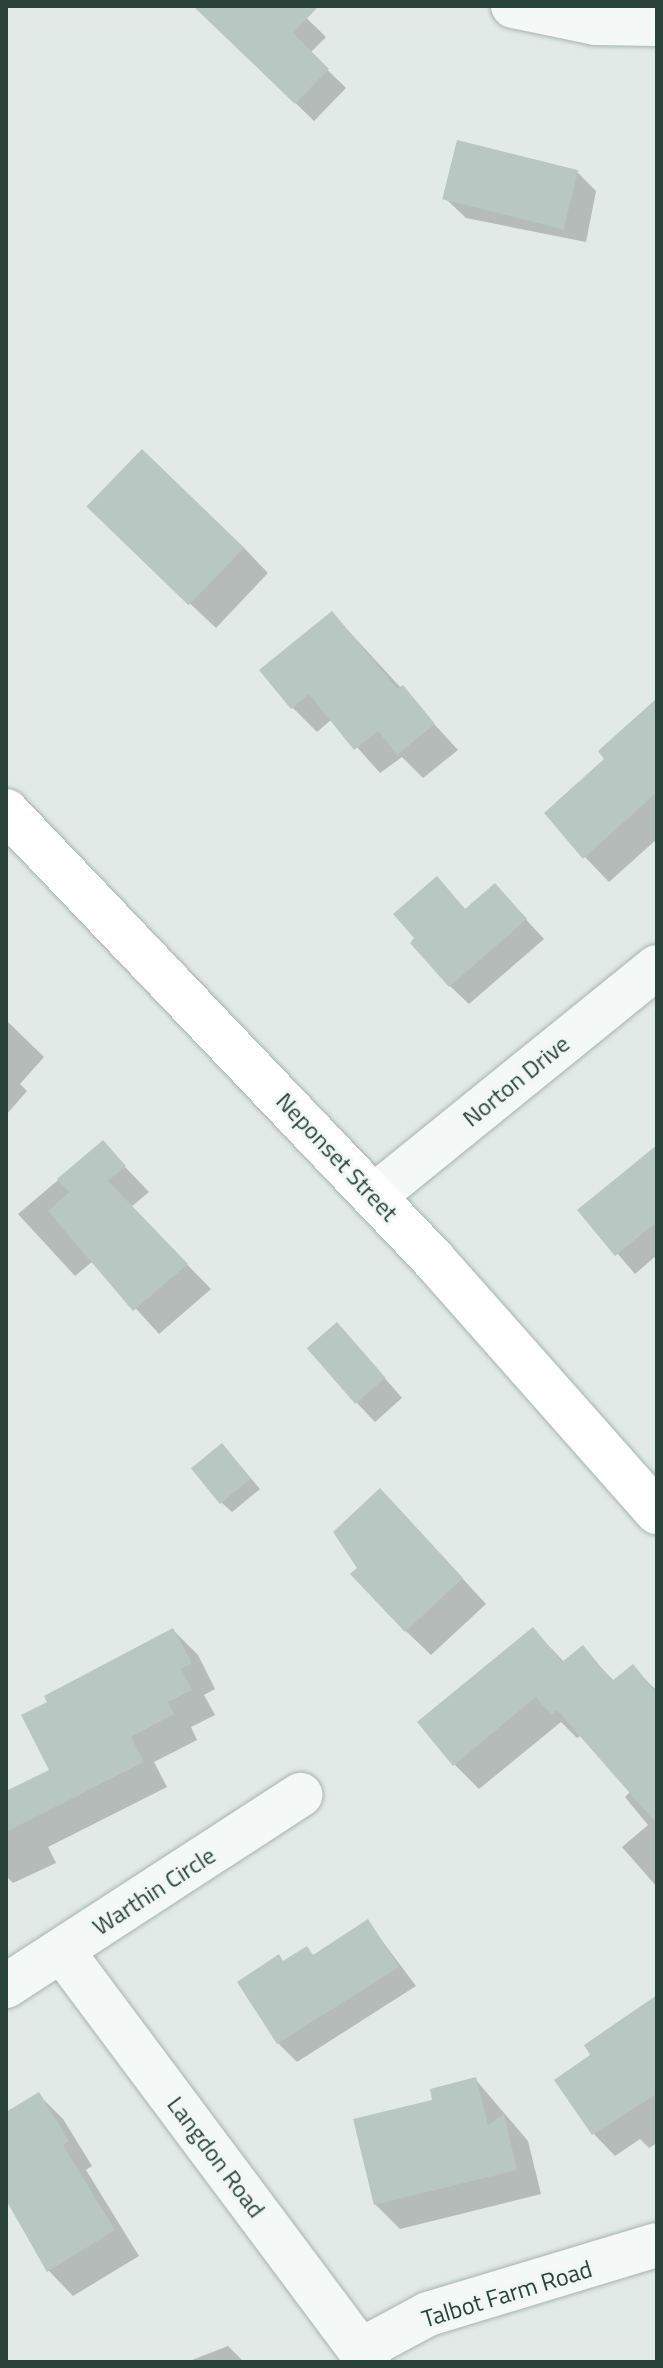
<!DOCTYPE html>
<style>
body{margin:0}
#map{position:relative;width:663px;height:2368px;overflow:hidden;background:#e1eae7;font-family:"Titillium Web",sans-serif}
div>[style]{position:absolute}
.shadow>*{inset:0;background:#0003}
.building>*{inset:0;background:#b8c7c2;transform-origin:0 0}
.roads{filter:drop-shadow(0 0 2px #a6b4b0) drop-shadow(0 0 2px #a6b4b0)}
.minor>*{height:44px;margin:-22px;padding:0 22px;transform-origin:22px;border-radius:22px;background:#f4f8f7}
.secondary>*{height:44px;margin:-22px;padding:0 22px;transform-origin:22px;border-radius:22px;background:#fff}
span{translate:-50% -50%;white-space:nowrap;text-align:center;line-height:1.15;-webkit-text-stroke:6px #f0f7f5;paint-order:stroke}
.street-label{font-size:24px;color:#29423a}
.frame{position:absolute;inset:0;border:8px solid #29423a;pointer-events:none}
</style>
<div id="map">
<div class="shadow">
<i style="clip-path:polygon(209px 6px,294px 6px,326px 37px,310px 53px,346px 88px,314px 121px,203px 13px)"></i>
<i style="clip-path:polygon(459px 142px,578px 173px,596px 191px,586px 242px,466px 218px,447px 200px)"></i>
<i style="clip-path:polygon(114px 532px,244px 548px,268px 573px,216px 628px)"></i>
<i style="clip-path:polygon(332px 613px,458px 750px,423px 778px,402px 757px,380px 773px,332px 719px,317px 732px,292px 707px)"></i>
<i style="clip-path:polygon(657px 704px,657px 839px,609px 882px,585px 857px,607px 759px)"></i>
<i style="clip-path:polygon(495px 886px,544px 939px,469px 1004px,450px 986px,455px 898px,466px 910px)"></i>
<i style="clip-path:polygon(6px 1020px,44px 1057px,20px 1084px,27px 1091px,6px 1115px)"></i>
<i style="clip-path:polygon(102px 1143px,149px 1192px,131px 1207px,211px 1289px,159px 1334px,93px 1261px,75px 1276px,18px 1214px)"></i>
<i style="clip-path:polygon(657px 1147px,657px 1255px,635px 1274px,580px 1210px)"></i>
<i style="clip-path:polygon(355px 1344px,402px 1398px,375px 1422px,357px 1403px)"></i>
<i style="clip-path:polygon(231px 1455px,260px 1489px,232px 1512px,222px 1503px)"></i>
<i style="clip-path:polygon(404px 1515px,486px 1604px,431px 1655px,406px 1631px)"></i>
<i style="clip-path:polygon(533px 1629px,565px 1663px,582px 1648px,615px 1682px,633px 1667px,657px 1691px,657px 1887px,622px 1847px,648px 1825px,625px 1797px,631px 1791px,582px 1735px,577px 1738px,561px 1722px,479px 1789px,454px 1764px)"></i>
<i style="clip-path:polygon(173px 1630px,198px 1655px,215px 1689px,204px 1695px,215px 1715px,191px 1727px,197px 1740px,154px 1762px,167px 1787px,48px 1847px,56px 1863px,13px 1883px,6px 1876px,6px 1793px,52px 1771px)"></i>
<i style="clip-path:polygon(368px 1922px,416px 1986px,297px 2062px,278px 2043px,306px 1948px,315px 1957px)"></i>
<i style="clip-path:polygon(657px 2020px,657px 2143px,649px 2148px,640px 2139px,615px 2156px,593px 2133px)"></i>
<i style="clip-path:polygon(476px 2080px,528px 2141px,541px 2194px,400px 2229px,375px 2204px,435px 2102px)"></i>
<i style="clip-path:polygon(39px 2095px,63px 2119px,92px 2166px,86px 2170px,139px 2256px,73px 2296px,49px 2271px,6px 2196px,6px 2115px)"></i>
<i style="clip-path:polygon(228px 2346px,244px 2362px,187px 2362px)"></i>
</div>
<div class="building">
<i style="clip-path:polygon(193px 6px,319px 6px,293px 33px,329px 69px,295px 104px)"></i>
<i style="left:457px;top:140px;width:125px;height:61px;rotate:14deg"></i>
<i style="left:142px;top:449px;width:142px;height:80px;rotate:44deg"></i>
<i style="clip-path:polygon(332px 611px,397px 689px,403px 685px,435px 724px,397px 755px,378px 731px,354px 750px,309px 694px,291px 709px,259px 670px)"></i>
<i style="clip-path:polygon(657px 698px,657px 792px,583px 859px,544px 813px,604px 759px,598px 751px)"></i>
<i style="clip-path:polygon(437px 876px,465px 909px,495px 883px,527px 919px,449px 987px,410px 943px,414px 938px,393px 914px)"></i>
<i style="clip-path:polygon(103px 1140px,126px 1166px,108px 1181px,188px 1264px,133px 1311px,48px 1211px,69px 1192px,57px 1179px)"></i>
<i style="clip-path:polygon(657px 1145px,657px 1222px,615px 1256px,577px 1210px)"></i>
<i style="left:337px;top:1322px;width:74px;height:40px;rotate:49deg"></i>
<i style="left:222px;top:1443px;width:46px;height:40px;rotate:51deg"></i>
<i style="clip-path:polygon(380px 1488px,463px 1578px,405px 1632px,350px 1574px,357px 1568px,333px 1532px)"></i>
<i style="clip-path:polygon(533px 1627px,562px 1662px,583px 1645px,612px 1681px,633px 1664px,657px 1694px,657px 1824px,557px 1710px,551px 1715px,536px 1697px,453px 1766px,417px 1722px)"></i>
<i style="clip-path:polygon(173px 1628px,192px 1663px,181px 1669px,192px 1690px,168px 1702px,174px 1714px,131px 1737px,144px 1762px,6px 1832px,6px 1791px,49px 1770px,21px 1715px,47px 1702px,44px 1696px)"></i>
<i style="clip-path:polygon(368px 1919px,399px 1967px,277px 2044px,237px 1982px,279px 1954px,283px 1961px,307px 1946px,313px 1955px)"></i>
<i style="clip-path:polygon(657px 1995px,657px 2094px,592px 2135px,554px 2080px,590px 2055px,584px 2045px)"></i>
<i style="clip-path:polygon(476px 2077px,488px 2125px,504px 2114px,517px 2170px,374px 2205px,353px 2119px,432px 2100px,430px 2089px)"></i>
<i style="clip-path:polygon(39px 2092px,69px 2141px,63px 2145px,115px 2230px,47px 2272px,6px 2200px,6px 2112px)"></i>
</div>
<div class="roads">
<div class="minor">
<i style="left:513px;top:6px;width:84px;rotate:11.7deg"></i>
<i style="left:595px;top:23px;width:62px;rotate:0.9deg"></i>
<i style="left:374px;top:1196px;width:364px;rotate:-39deg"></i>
<i style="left:62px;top:1951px;width:513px;rotate:53.24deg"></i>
<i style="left:6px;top:1986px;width:351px;rotate:-33deg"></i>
<i style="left:361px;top:2350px;width:76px;rotate:-28.2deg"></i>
<i style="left:428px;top:2314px;width:239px;rotate:-16.8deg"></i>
</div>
<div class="secondary">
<i style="left:6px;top:811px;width:620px;rotate:46.37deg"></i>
<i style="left:434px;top:1260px;width:337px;rotate:48.5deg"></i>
</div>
</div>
<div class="street-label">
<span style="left:516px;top:1081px;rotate:-39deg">Norton Drive</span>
<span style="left:337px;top:1157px;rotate:47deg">Neponset Street</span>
<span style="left:154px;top:1891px;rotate:-33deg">Warthin Circle</span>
<span style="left:216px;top:2157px;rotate:53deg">Langdon Road</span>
<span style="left:507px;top:2294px;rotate:-17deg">Talbot Farm Road</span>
</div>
<div class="frame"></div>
</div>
